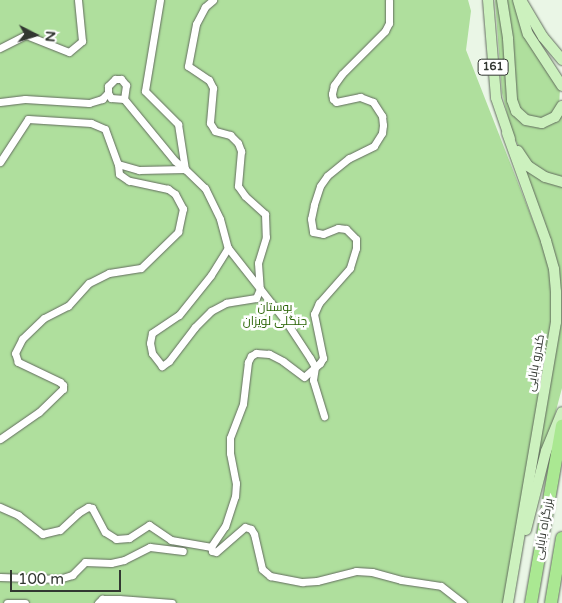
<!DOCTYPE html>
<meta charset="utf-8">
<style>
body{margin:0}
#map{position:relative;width:562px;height:603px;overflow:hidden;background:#eaf6e6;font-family:"Varela Round",Cairo,sans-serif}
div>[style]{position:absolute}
.green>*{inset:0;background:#afdf9d}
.roads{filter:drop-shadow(0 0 1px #626c5e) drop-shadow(0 0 1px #626c5e)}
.street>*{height:7px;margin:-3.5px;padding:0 3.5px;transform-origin:3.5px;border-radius:3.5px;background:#fff}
.primary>*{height:10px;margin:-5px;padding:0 5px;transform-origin:5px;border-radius:5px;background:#ccf1be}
.highway>*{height:12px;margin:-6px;padding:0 6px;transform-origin:6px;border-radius:6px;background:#aae892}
span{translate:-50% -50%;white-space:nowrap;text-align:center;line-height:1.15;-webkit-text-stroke:5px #fff;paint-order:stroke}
.shield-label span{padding:1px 4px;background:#fff;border:1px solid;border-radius:4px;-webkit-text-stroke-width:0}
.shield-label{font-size:11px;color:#323731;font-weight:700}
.park-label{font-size:12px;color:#2b6506}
.street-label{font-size:12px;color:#323731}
.north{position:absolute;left:10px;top:10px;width:50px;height:50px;-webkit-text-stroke:4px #fff;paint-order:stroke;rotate:95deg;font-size:14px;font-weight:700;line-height:20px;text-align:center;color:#323731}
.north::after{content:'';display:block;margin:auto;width:18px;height:22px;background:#323731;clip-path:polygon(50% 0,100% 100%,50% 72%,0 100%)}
.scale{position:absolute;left:10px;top:570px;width:111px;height:22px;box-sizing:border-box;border:2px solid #323731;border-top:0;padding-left:6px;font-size:15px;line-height:18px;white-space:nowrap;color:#323731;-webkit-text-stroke:4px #fff;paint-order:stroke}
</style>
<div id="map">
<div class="green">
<i style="clip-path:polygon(0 0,468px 0,471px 11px,466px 50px,549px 262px,551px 285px,551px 321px,543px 378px,503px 603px,0 603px)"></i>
<i style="clip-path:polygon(495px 0,499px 0,502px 14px,508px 91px,527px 124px,562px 114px,562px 179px,535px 167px,522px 153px,512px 133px,502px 93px)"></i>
<i style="clip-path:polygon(506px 0,514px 0,560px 89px,559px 106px,549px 117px,533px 120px,518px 109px)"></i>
<i style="clip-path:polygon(522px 166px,562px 185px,562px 388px,529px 513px,553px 358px,554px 254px,544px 220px)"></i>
</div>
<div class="roads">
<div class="street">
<i style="left:160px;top:0;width:92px;rotate:99.4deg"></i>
<i style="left:145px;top:91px;width:47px;rotate:45deg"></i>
<i style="left:178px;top:124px;width:46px;rotate:81.2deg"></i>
<i style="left:213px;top:0;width:11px;rotate:139deg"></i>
<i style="left:205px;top:7px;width:19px;rotate:118deg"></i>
<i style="left:196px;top:24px;width:43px;rotate:100.8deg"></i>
<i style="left:188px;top:66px;width:25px;rotate:34deg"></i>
<i style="left:209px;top:80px;width:9px;rotate:63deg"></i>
<i style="left:213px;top:88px;width:35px;rotate:95deg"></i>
<i style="left:210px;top:123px;width:9px;rotate:58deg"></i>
<i style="left:215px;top:131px;width:16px;rotate:15deg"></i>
<i style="left:230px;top:135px;width:11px;rotate:45deg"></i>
<i style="left:238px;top:143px;width:9px;rotate:69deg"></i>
<i style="left:241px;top:151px;width:35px;rotate:95deg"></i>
<i style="left:238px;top:186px;width:12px;rotate:55deg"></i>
<i style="left:245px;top:196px;width:27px;rotate:42deg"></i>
<i style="left:265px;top:214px;width:23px;rotate:88deg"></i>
<i style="left:266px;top:237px;width:27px;rotate:107deg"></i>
<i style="left:258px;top:263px;width:26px;rotate:86deg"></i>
<i style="left:260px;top:289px;width:10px;rotate:114deg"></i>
<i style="left:256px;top:298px;width:30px;rotate:171deg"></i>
<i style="left:226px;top:303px;width:17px;rotate:152deg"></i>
<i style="left:211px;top:311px;width:23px;rotate:135deg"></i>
<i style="left:195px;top:327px;width:43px;rotate:127.4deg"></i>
<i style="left:169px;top:361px;width:9px;rotate:144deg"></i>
<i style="left:162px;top:366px;width:16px;rotate:-128deg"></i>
<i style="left:152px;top:353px;width:10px;rotate:-101deg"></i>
<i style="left:150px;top:343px;width:10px;rotate:-79deg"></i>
<i style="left:152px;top:333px;width:32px;rotate:-34deg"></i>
<i style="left:179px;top:315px;width:51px;rotate:-51.3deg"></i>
<i style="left:211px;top:275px;width:32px;rotate:-58deg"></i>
<i style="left:389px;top:0;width:23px;rotate:90deg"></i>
<i style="left:389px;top:23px;width:9px;rotate:117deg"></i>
<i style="left:385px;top:31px;width:61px;rotate:135deg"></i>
<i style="left:342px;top:74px;width:14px;rotate:126deg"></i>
<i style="left:334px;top:85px;width:9px;rotate:103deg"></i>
<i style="left:332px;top:94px;width:5px;rotate:79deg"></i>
<i style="left:333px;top:99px;width:4px;rotate:45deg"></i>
<i style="left:336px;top:102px;width:25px;rotate:-12deg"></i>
<i style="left:360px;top:97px;width:14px;rotate:21deg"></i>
<i style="left:373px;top:102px;width:17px;rotate:57deg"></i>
<i style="left:382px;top:116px;width:9px;rotate:84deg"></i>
<i style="left:383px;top:125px;width:8px;rotate:97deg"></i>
<i style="left:382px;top:133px;width:15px;rotate:122deg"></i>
<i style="left:374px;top:146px;width:28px;rotate:154deg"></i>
<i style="left:349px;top:158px;width:28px;rotate:141deg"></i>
<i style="left:327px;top:176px;width:12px;rotate:125deg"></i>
<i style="left:320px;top:186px;width:20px;rotate:108deg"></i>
<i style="left:314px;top:205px;width:14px;rotate:102deg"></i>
<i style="left:311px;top:219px;width:13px;rotate:81deg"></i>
<i style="left:313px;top:232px;width:10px;rotate:11deg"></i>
<i style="left:323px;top:234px;width:16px;rotate:-22deg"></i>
<i style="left:338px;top:228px;width:8px;rotate:7deg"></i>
<i style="left:346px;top:229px;width:14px;rotate:45deg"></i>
<i style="left:356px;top:239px;width:9px;rotate:90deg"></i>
<i style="left:356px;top:248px;width:21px;rotate:107deg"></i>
<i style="left:350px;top:268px;width:47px;rotate:131.5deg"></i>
<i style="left:319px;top:303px;width:12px;rotate:114deg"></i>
<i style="left:314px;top:314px;width:45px;rotate:78.4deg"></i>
<i style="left:323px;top:358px;width:6px;rotate:121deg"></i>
<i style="left:320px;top:363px;width:21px;rotate:139deg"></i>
<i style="left:304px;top:377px;width:26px;rotate:-143deg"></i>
<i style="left:283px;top:361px;width:16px;rotate:-153deg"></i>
<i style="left:269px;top:354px;width:13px;rotate:-176deg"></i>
<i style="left:256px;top:353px;width:6px;rotate:149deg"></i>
<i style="left:251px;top:356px;width:7px;rotate:117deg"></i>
<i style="left:248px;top:362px;width:42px;rotate:96.8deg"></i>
<i style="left:243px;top:404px;width:36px;rotate:111deg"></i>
<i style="left:230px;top:438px;width:15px;rotate:90deg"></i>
<i style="left:230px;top:453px;width:31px;rotate:79deg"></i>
<i style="left:236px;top:483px;width:13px;rotate:94deg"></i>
<i style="left:235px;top:496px;width:32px;rotate:108deg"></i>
<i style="left:225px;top:526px;width:25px;rotate:124deg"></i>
<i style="left:211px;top:547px;width:4px;rotate:76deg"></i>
<i style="left:212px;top:551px;width:4px;rotate:14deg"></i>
<i style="left:216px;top:552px;width:38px;rotate:-41deg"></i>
<i style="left:245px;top:527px;width:6px;rotate:18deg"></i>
<i style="left:251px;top:529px;width:6px;rotate:59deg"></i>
<i style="left:254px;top:534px;width:36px;rotate:77deg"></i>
<i style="left:262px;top:569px;width:11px;rotate:41deg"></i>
<i style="left:270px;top:576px;width:33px;rotate:11deg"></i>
<i style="left:302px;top:582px;width:15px;rotate:-4deg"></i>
<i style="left:317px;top:581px;width:40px;rotate:-14.4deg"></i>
<i style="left:356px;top:571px;width:16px;rotate:4deg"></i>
<i style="left:372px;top:572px;width:30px;rotate:15deg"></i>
<i style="left:401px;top:580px;width:40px;rotate:8.5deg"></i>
<i style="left:441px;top:586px;width:28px;rotate:38deg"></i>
<i style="left:0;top:48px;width:29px;rotate:-27deg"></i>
<i style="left:26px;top:35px;width:46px;rotate:21.6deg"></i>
<i style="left:69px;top:52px;width:17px;rotate:-40deg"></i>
<i style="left:82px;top:41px;width:41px;rotate:-95.6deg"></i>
<i style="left:124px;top:99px;width:13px;rotate:-176deg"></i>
<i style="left:111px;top:98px;width:6px;rotate:-121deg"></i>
<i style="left:108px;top:93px;width:7px;rotate:-90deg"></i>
<i style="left:108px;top:86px;width:10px;rotate:-45deg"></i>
<i style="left:115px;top:79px;width:6px"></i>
<i style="left:121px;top:79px;width:8px;rotate:50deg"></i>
<i style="left:126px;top:85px;width:14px;rotate:98deg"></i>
<i style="left:124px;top:99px;width:80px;rotate:50.6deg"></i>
<i style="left:175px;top:161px;width:13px;rotate:39deg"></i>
<i style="left:0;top:102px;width:25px;rotate:-7deg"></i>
<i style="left:25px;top:99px;width:64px;rotate:3.6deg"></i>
<i style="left:89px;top:103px;width:14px;rotate:-17deg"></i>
<i style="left:102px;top:99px;width:8px;rotate:-45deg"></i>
<i style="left:0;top:162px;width:51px;rotate:-56.9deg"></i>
<i style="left:28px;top:119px;width:63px;rotate:3.6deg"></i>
<i style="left:91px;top:123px;width:15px;rotate:23deg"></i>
<i style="left:105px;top:129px;width:37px;rotate:70deg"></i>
<i style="left:118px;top:164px;width:22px;rotate:16deg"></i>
<i style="left:139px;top:170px;width:46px;rotate:-1.2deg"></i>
<i style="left:185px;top:169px;width:28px;rotate:44deg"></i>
<i style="left:205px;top:188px;width:34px;rotate:64deg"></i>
<i style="left:220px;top:219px;width:30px;rotate:75deg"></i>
<i style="left:228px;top:248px;width:95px;rotate:51.8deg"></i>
<i style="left:287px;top:323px;width:42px;rotate:56.7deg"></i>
<i style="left:310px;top:358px;width:10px;rotate:61deg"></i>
<i style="left:315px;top:367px;width:13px;rotate:99deg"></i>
<i style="left:313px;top:380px;width:38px;rotate:73deg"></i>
<i style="left:0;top:439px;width:47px;rotate:-34.7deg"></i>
<i style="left:39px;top:412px;width:33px;rotate:-44deg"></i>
<i style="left:63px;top:389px;width:4px;rotate:-90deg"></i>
<i style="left:63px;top:385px;width:4px;rotate:-135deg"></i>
<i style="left:60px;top:382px;width:47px;rotate:-154.5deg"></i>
<i style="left:18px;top:362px;width:9px;rotate:-108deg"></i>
<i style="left:15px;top:353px;width:16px;rotate:-63deg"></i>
<i style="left:22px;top:339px;width:30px;rotate:-44deg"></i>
<i style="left:44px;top:318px;width:27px;rotate:-27deg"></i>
<i style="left:68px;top:306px;width:31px;rotate:-48deg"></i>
<i style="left:89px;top:283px;width:22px;rotate:-27deg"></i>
<i style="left:109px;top:273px;width:32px;rotate:-9deg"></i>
<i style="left:141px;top:268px;width:52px;rotate:-44.2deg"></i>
<i style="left:178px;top:232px;width:24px;rotate:-78deg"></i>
<i style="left:183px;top:209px;width:17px;rotate:-118deg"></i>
<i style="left:175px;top:194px;width:9px;rotate:-144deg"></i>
<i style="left:168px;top:189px;width:40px;rotate:-168deg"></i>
<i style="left:129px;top:181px;width:12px;rotate:-145deg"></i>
<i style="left:119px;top:174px;width:10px;rotate:-96deg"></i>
<i style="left:0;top:507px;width:20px;rotate:24deg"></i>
<i style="left:18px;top:515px;width:31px;rotate:38deg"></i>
<i style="left:42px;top:534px;width:18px;rotate:-13deg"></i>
<i style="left:60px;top:530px;width:25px;rotate:-43deg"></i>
<i style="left:78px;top:513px;width:12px;rotate:-31deg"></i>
<i style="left:88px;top:507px;width:4px;rotate:14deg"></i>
<i style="left:92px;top:508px;width:27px;rotate:62deg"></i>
<i style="left:105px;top:532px;width:13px;rotate:32deg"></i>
<i style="left:116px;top:539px;width:13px;rotate:-4deg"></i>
<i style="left:129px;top:538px;width:24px;rotate:-33deg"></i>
<i style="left:149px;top:525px;width:27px;rotate:34deg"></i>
<i style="left:171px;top:540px;width:41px;rotate:9.9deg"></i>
<i style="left:0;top:577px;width:59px;rotate:1.9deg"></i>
<i style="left:59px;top:579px;width:14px;rotate:-17deg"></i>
<i style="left:72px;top:575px;width:18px;rotate:-45deg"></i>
<i style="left:85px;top:562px;width:26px;rotate:2deg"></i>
<i style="left:111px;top:563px;width:13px;rotate:-13deg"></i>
<i style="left:124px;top:560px;width:29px;rotate:-27deg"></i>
<i style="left:150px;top:547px;width:33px;rotate:7deg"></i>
<i style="left:7px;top:603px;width:18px"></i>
<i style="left:98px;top:603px;width:6px;rotate:-45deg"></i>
<i style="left:102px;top:599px;width:17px"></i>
<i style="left:119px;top:599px;width:53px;rotate:4.3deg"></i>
</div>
<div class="primary">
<i style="left:488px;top:0;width:98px;rotate:85.3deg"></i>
<i style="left:496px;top:98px;width:43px;rotate:71.1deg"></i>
<i style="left:502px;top:0;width:39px;rotate:81deg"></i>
<i style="left:508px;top:39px;width:61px;rotate:86.2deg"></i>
<i style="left:512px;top:100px;width:12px;rotate:70deg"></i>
<i style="left:516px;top:111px;width:13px;rotate:42deg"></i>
<i style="left:526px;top:120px;width:16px;rotate:11deg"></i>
<i style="left:542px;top:123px;width:14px;rotate:-25deg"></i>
<i style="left:555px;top:117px;width:13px;rotate:-58deg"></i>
<i style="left:518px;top:0;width:35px;rotate:74deg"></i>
<i style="left:528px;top:34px;width:62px;rotate:56.8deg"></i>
<i style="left:521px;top:0;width:43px;rotate:59.3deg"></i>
<i style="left:543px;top:37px;width:30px;rotate:50deg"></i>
<i style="left:507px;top:133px;width:115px;rotate:70.1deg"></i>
<i style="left:546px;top:241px;width:29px;rotate:74deg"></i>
<i style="left:554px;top:269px;width:23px;rotate:85deg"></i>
<i style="left:556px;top:292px;width:30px;rotate:90deg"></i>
<i style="left:556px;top:322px;width:285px;rotate:99.7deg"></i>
<i style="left:518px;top:151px;width:18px;rotate:56deg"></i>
<i style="left:528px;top:166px;width:20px;rotate:33deg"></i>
<i style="left:545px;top:177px;width:18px;rotate:16deg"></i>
<i style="left:526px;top:530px;width:81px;rotate:-75.8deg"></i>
<i style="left:546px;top:451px;width:42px;rotate:-67.7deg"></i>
</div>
<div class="highway">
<i style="left:531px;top:603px;width:180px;rotate:-80.1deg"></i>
<i style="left:551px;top:603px;width:66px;rotate:-80.4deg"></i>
</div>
</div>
<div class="shield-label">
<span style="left:493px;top:67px">161</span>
</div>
<div class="park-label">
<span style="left:275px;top:315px">بوستان<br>جنگلی لویزان</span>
</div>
<div class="street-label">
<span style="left:536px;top:363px;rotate:-80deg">کندرو بابایی</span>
<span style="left:544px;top:529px;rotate:-80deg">بزرگراه بابایی</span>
</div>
<div class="north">N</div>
<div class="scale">100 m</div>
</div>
